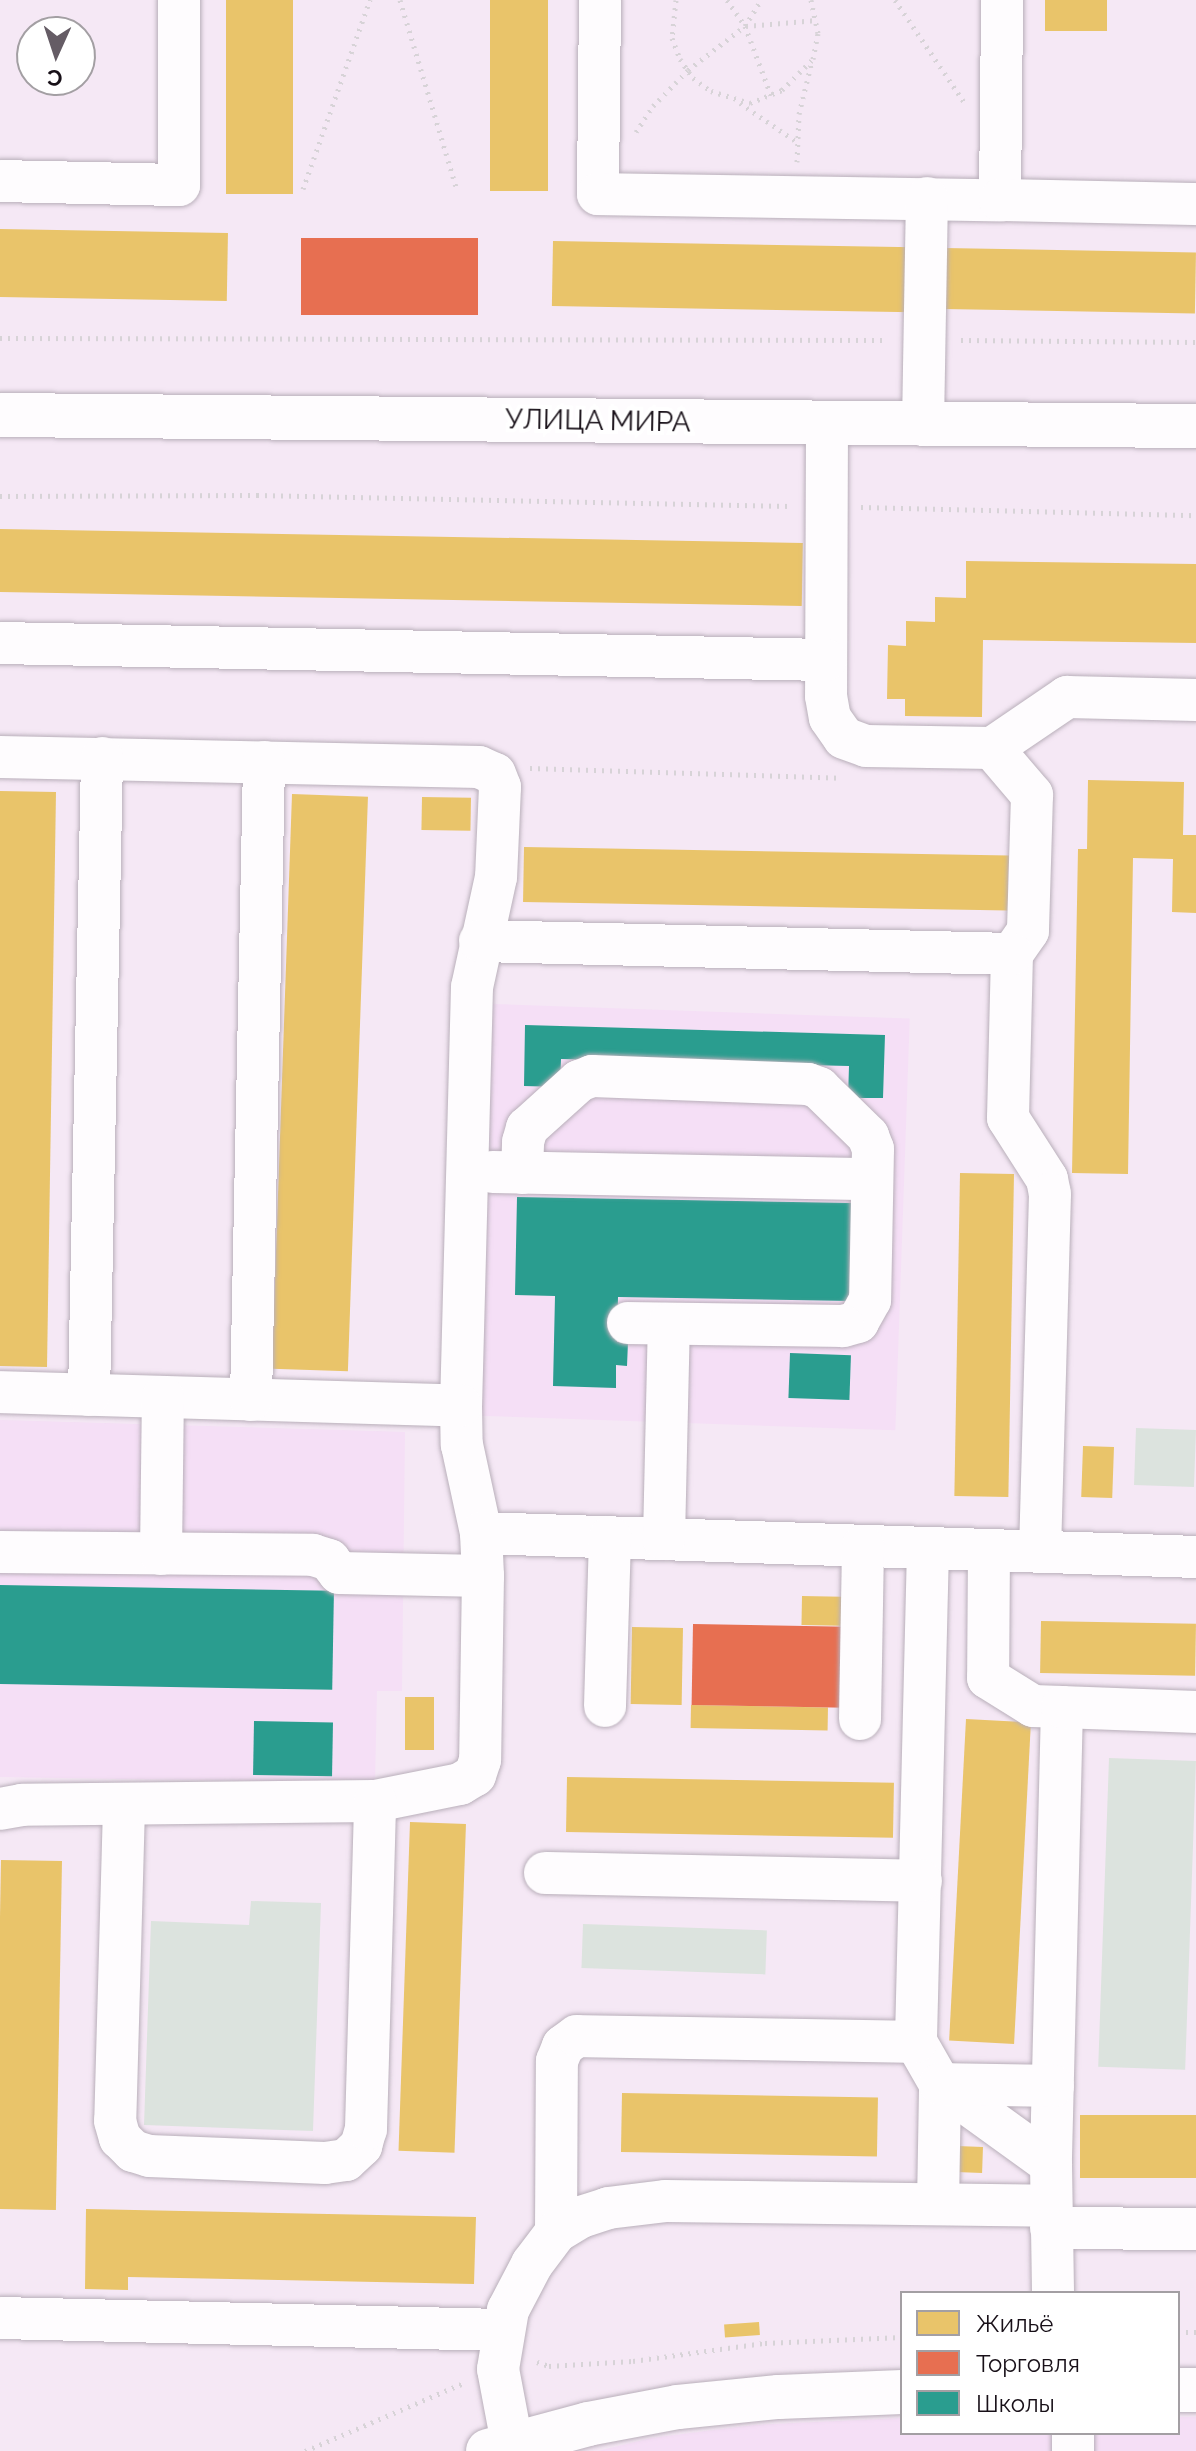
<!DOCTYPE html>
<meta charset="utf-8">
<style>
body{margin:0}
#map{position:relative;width:1196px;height:2451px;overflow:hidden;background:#f5e8f5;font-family:Raleway,sans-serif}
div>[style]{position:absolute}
.built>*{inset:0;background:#f5dff6;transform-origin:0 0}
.green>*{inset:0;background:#dce3de;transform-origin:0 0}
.homes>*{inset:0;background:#e9c46a;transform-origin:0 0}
.shops>*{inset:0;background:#e76f51;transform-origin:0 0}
.schools>*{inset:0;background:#2a9d8f;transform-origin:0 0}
.path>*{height:5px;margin-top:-2.5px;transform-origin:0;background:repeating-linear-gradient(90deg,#d7d3d7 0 2px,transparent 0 8px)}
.roads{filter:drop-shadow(0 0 2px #b9afba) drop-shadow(0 0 2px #b9afba)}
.minor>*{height:42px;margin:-21px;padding:0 21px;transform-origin:21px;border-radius:21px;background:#fefcfe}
.major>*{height:44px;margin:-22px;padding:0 22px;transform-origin:22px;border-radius:22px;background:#fefcfe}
span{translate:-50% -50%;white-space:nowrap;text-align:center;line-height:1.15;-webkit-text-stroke:8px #fff;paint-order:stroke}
.street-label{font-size:28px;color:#181018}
.legend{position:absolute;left:900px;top:2291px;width:280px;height:144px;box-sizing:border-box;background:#fff;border:2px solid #a39fa3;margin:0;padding:10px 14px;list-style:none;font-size:24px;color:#181018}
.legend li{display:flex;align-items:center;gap:16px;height:40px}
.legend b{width:40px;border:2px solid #a39fa3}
.north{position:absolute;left:16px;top:16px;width:80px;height:80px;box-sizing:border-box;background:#fff;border:2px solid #a39fa3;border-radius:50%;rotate:183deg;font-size:22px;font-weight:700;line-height:32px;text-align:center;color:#181018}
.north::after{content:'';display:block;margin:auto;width:28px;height:36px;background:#655c65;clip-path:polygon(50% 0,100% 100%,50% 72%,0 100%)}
</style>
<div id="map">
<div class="built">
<i style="left:493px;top:1004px;width:417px;height:412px;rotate:2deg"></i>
<i style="clip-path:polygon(0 1420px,405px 1432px,402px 1691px,377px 1691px,375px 1783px,0 1777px)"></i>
<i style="clip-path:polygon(1178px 2417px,1196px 2417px,1196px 2451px,598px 2451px,651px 2438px,753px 2425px,902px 2418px,902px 2433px,1178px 2433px)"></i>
</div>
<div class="green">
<i style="left:1136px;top:1428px;width:60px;height:57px;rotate:2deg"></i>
<i style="left:1109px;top:1758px;width:87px;height:309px;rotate:2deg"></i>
<i style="clip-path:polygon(251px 1901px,321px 1903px,313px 2131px,144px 2125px,151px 1921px,249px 1925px)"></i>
<i style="left:583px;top:1924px;width:184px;height:44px;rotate:2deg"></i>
</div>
<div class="homes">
<i style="left:226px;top:0;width:67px;height:194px"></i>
<i style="left:490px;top:0;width:58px;height:191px"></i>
<i style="left:1045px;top:0;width:62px;height:31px"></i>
<i style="left:0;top:229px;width:228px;height:68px;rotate:1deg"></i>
<i style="left:553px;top:241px;width:361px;height:65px;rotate:1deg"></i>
<i style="left:944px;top:248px;width:252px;height:61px;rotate:1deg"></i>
<i style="left:0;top:529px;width:803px;height:63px;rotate:1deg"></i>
<i style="clip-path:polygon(966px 561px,1196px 564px,1196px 643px,983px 640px,982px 717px,905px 716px,905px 699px,887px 699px,888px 645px,906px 646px,906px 621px,935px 622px,935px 597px,966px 598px)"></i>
<i style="clip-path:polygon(1088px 780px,1184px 782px,1183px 835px,1196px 835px,1196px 913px,1172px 912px,1173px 859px,1133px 858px,1128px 1174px,1072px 1173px,1078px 849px,1087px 849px)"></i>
<i style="clip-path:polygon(0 791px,56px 792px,47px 1367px,0 1366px)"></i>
<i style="left:292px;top:794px;width:76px;height:575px;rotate:2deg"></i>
<i style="left:422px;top:797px;width:49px;height:33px;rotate:1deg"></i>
<i style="left:524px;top:847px;width:485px;height:55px;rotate:1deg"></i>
<i style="left:960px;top:1173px;width:54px;height:323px;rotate:1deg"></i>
<i style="left:1083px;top:1446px;width:31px;height:51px;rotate:2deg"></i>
<i style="left:802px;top:1596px;width:40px;height:29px;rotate:1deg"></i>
<i style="left:1041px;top:1621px;width:155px;height:52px;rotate:1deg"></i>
<i style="left:632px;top:1627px;width:51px;height:77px;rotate:1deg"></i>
<i style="left:405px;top:1697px;width:29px;height:53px"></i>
<i style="left:691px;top:1705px;width:137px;height:23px;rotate:1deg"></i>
<i style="left:966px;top:1719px;width:65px;height:322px;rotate:3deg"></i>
<i style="left:567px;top:1777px;width:327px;height:55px;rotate:1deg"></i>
<i style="left:410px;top:1822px;width:56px;height:329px;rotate:2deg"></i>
<i style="left:1px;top:1860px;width:61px;height:349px;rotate:1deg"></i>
<i style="left:622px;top:2093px;width:256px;height:59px;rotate:1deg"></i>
<i style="left:1080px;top:2115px;width:116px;height:63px"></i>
<i style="left:957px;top:2146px;width:26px;height:26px;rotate:2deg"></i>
<i style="clip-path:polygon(86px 2209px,476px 2217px,474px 2284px,128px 2277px,128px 2290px,85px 2289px)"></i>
<i style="left:759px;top:2322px;width:13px;height:35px;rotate:86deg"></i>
</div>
<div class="shops">
<i style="left:301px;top:238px;width:177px;height:77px"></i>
<i style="left:693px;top:1624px;width:155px;height:81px;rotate:1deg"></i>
</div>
<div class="schools">
<i style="clip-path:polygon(525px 1025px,885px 1035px,883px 1098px,848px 1098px,849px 1066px,561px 1059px,560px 1087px,524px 1086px)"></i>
<i style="clip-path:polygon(517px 1197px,852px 1203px,851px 1301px,618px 1297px,617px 1342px,628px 1342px,627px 1366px,616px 1365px,616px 1388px,553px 1386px,555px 1296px,515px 1295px)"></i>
<i style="left:790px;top:1353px;width:61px;height:45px;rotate:2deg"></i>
<i style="left:0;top:1585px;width:334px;height:99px;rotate:1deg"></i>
<i style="left:254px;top:1721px;width:79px;height:54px;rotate:1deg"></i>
</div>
<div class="path">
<i style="left:400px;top:0;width:198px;rotate:73.3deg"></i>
<i style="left:676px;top:0;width:38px;rotate:96deg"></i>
<i style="left:672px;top:38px;width:22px;rotate:69deg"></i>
<i style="left:680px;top:59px;width:23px;rotate:56deg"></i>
<i style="left:693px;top:78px;width:22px;rotate:36deg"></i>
<i style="left:711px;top:91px;width:41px;rotate:17.1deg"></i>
<i style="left:750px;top:103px;width:35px;rotate:-22deg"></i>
<i style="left:782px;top:90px;width:44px;rotate:-45deg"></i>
<i style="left:813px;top:59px;width:26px;rotate:-79deg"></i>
<i style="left:818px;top:33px;width:34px;rotate:-102deg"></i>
<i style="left:727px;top:0;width:32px;rotate:55deg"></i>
<i style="left:745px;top:26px;width:74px;rotate:69.4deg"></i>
<i style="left:895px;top:0;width:123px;rotate:55.9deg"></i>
<i style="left:746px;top:26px;width:71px;rotate:-4.8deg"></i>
<i style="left:740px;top:103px;width:69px;rotate:34.4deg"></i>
<i style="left:636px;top:132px;width:31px;rotate:-57deg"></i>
<i style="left:653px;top:106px;width:50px;rotate:-45.8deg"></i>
<i style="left:688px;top:70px;width:72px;rotate:-37.7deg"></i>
<i style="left:745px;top:26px;width:31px;rotate:-58deg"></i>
<i style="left:797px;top:162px;width:48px;rotate:-87.6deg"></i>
<i style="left:799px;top:114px;width:55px;rotate:-76.2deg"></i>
<i style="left:303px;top:189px;width:201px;rotate:-70.5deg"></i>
<i style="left:0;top:338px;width:887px;rotate:0.13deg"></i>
<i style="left:961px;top:340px;width:235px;rotate:0.5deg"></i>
<i style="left:0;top:496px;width:257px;rotate:-0.2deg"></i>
<i style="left:257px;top:495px;width:534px;rotate:1.18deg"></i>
<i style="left:861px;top:507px;width:335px;rotate:1.4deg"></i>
<i style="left:530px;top:768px;width:310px;rotate:1.8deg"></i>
<i style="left:1178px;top:2332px;width:18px"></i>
<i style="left:537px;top:2362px;width:13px;rotate:18deg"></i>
<i style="left:549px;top:2366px;width:84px;rotate:-3.4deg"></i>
<i style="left:633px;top:2361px;width:133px;rotate:-7.8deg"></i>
<i style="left:765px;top:2343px;width:137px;rotate:-2.5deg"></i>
<i style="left:305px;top:2451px;width:173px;rotate:-23.2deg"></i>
</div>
<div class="roads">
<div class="minor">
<i style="left:600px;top:0;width:194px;rotate:90.6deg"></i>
<i style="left:598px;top:194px;width:402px;rotate:0.9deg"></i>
<i style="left:1000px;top:200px;width:200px;rotate:-89.4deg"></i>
<i style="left:0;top:181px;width:179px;rotate:1.3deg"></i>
<i style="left:179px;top:185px;width:185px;rotate:-90deg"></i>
<i style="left:1000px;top:200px;width:196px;rotate:1.2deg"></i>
<i style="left:827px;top:424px;width:272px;rotate:90.2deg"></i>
<i style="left:826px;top:696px;width:22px;rotate:80deg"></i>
<i style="left:830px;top:718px;width:24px;rotate:55deg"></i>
<i style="left:844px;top:738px;width:23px;rotate:20deg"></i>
<i style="left:866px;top:746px;width:126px;rotate:0.9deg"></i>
<i style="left:992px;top:748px;width:62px;rotate:49.6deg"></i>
<i style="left:1032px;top:795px;width:136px;rotate:91.7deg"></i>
<i style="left:1028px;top:931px;width:28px;rotate:125deg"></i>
<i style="left:1012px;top:954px;width:164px;rotate:91.4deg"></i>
<i style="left:1008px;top:1118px;width:72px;rotate:57.4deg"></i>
<i style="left:1047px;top:1179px;width:15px;rotate:79deg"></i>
<i style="left:1050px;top:1194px;width:358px;rotate:91.6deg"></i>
<i style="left:923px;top:425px;width:227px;rotate:-89deg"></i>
<i style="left:0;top:643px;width:826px;rotate:1.18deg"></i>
<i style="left:992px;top:748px;width:91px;rotate:-34.2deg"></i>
<i style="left:1067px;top:697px;width:129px;rotate:1.3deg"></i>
<i style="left:0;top:757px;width:479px;rotate:1.2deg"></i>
<i style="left:479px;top:767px;width:17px;rotate:24deg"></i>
<i style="left:495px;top:774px;width:14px;rotate:69deg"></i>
<i style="left:500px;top:787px;width:90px;rotate:92.5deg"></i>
<i style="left:496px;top:877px;width:113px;rotate:102.3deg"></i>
<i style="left:472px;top:987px;width:419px;rotate:91.5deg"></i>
<i style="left:461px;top:1406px;width:39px;rotate:89deg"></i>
<i style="left:462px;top:1445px;width:90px;rotate:77.8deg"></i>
<i style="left:481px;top:1533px;width:43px;rotate:87.3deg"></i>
<i style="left:483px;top:1576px;width:184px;rotate:90.9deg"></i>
<i style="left:480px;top:1760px;width:16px;rotate:108deg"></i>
<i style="left:475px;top:1775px;width:17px;rotate:149deg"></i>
<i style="left:460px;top:1784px;width:87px;rotate:168.7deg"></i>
<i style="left:375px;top:1801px;width:353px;rotate:179.4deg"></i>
<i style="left:22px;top:1805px;width:22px;rotate:170deg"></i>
<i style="left:480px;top:941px;width:532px;rotate:1.4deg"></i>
<i style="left:493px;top:1172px;width:379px;rotate:1.1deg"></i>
<i style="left:522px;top:1173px;width:31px;rotate:-88deg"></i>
<i style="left:523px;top:1142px;width:15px;rotate:-74deg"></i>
<i style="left:527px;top:1128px;width:70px;rotate:-42.1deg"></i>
<i style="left:579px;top:1081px;width:14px;rotate:-21deg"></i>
<i style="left:592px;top:1076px;width:216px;rotate:2.1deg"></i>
<i style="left:808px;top:1084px;width:12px;rotate:20deg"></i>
<i style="left:819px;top:1088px;width:69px;rotate:44.4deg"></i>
<i style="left:868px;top:1136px;width:14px;rotate:69deg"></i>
<i style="left:873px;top:1149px;width:151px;rotate:91.1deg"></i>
<i style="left:870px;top:1300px;width:25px;rotate:119deg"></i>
<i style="left:858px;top:1322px;width:16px;rotate:165deg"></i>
<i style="left:843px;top:1326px;width:215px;rotate:-179.2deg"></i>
<i style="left:0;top:1392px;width:461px;rotate:1.7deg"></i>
<i style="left:89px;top:1395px;width:637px;rotate:-88.83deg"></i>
<i style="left:251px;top:1400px;width:638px;rotate:-88.83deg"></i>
<i style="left:481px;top:1533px;width:715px;rotate:1.92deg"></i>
<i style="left:664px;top:1539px;width:215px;rotate:-88.7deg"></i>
<i style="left:928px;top:1548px;width:494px;rotate:91.4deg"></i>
<i style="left:916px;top:2042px;width:48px;rotate:60.3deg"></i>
<i style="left:940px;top:2084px;width:137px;rotate:35.8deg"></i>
<i style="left:989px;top:1550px;width:128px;rotate:90.4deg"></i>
<i style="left:988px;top:1678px;width:53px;rotate:31.9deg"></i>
<i style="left:1033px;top:1706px;width:29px;rotate:2deg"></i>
<i style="left:1062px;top:1707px;width:457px;rotate:91.4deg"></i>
<i style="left:1051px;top:2164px;width:129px;rotate:89.1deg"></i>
<i style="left:0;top:1552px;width:313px;rotate:0.5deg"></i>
<i style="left:313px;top:1555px;width:17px;rotate:17deg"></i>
<i style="left:329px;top:1560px;width:16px;rotate:52deg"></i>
<i style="left:339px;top:1573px;width:144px;rotate:1.2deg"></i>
<i style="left:161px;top:1554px;width:157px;rotate:-89.3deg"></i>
<i style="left:605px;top:1706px;width:169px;rotate:-88.3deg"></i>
<i style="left:1062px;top:1707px;width:134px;rotate:2.1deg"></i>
<i style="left:860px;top:1719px;width:173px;rotate:-89deg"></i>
<i style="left:124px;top:1807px;width:314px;rotate:91.6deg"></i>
<i style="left:115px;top:2121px;width:18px;rotate:74deg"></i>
<i style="left:120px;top:2138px;width:18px;rotate:45deg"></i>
<i style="left:133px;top:2151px;width:17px;rotate:17deg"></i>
<i style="left:149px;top:2156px;width:176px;rotate:2.3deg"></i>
<i style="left:325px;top:2163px;width:21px;rotate:-8deg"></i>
<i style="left:346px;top:2160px;width:21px;rotate:-43deg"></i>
<i style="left:361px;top:2146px;width:18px;rotate:-74deg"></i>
<i style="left:366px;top:2129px;width:328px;rotate:-88.4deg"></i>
<i style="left:545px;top:1873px;width:376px;rotate:1.2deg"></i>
<i style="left:938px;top:2204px;width:120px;rotate:-89deg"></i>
<i style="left:940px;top:2084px;width:113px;rotate:1deg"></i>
<i style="left:1051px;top:2228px;width:145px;rotate:0.4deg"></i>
<i style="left:556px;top:2232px;width:171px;rotate:-89.7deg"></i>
<i style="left:557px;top:2061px;width:16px;rotate:-68deg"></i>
<i style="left:563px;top:2046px;width:17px;rotate:-36deg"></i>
<i style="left:577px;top:2036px;width:339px;rotate:1deg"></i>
<i style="left:0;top:2318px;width:503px;rotate:1.37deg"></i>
<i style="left:1073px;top:2433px;width:18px;rotate:90deg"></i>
<i style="left:512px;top:2443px;width:75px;rotate:-100.7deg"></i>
<i style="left:498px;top:2369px;width:60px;rotate:-80.4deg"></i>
<i style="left:508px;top:2310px;width:52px;rotate:-62.4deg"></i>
<i style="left:532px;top:2264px;width:40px;rotate:-53deg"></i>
<i style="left:556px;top:2232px;width:29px;rotate:-31deg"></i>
<i style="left:581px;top:2217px;width:28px;rotate:-18deg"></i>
<i style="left:608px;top:2208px;width:57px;rotate:-7deg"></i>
<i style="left:665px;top:2201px;width:386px;rotate:0.7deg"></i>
</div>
<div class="major">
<i style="left:0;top:415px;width:1196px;rotate:0.53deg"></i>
<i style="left:1178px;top:2390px;width:18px"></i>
<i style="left:488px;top:2451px;width:104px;rotate:-15.1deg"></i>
<i style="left:588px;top:2424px;width:92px;rotate:-10.7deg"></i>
<i style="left:678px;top:2407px;width:101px;rotate:-5.7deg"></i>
<i style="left:779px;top:2397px;width:123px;rotate:-2.3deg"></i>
</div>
</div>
<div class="street-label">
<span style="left:598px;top:421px;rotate:1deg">УЛИЦА МИРА</span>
</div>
<ul class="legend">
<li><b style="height:22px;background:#e9c46a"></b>Жильё</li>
<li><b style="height:22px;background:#e76f51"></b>Торговля</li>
<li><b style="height:22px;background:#2a9d8f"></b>Школы</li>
</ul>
<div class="north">С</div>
</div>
